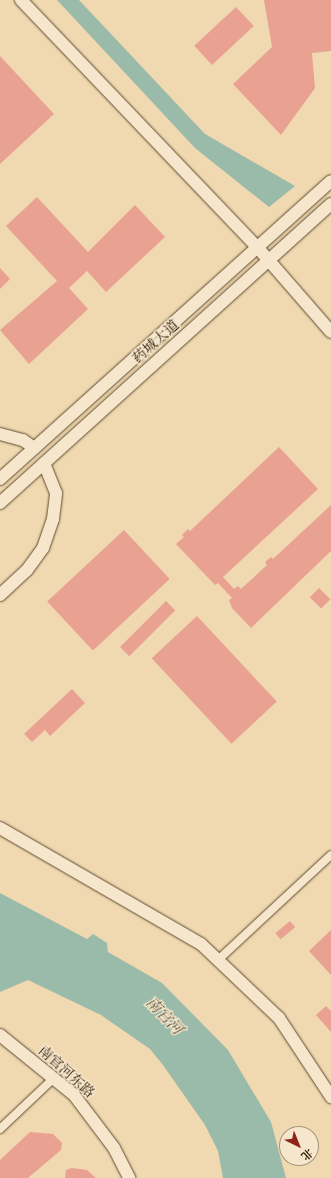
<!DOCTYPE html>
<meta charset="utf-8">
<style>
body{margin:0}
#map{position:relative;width:331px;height:1178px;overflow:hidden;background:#f0d8b0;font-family:"Libre Bodoni","Noto Serif SC",serif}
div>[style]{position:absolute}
.water>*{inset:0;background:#9abaaa}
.building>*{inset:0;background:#e9a291;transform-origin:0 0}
.roads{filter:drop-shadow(0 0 1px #5f4b2f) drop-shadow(0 0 1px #5f4b2f)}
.street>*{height:8px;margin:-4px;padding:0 4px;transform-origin:4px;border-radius:4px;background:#f5e6cc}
.secondary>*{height:12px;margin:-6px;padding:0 6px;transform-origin:6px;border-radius:6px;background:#f5e6cc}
span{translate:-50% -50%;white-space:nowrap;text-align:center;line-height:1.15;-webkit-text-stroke:3px #f5e6cc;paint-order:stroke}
.street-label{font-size:14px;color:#2f1c04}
.water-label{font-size:15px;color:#4f4b36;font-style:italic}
.north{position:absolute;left:279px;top:1126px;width:40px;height:40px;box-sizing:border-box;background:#f5e6cc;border:1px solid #a6957c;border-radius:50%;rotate:137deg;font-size:11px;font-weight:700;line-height:16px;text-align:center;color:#2f1c04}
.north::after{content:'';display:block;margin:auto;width:14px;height:18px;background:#8f2418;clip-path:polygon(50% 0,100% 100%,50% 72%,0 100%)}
</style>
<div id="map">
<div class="water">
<i style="clip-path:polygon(57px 0,79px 0,205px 134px,295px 186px,269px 207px,195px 148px)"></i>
<i style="clip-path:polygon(0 893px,87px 939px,93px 934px,107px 943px,108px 952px,162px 983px,228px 1050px,271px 1122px,286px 1178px,223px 1178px,218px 1151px,205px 1125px,163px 1065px,150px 1049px,101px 1015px,28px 980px,0 992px)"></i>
</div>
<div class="building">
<i style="clip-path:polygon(264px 0,331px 0,331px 51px,312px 53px,315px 88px,281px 135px,233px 84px,272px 47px)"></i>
<i style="left:236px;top:7px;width:26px;height:57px;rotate:47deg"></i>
<i style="clip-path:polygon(0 56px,54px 114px,0 164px)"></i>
<i style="clip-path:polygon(37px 197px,88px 252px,135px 205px,165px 237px,106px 292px,87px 271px,69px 288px,88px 309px,29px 364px,0 330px,57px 281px,6px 226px)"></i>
<i style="clip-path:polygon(0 268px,10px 279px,0 289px)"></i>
<i style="clip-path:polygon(279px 447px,318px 489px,223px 577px,234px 589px,238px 586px,241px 589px,267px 565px,265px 562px,271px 557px,273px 559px,331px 505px,331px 551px,251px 628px,232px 608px,229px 600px,232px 598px,218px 583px,215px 585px,176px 544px,184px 537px,182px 535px,188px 529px,190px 531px)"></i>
<i style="left:124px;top:530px;width:67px;height:105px;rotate:47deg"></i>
<i style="left:319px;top:588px;width:16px;height:13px;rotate:45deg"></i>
<i style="left:166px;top:601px;width:13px;height:65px;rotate:45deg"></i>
<i style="left:197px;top:616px;width:117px;height:62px;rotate:47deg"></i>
<i style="clip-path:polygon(72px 689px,85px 703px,50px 736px,45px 730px,32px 742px,24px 734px)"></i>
<i style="left:290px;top:921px;width:8px;height:19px;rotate:50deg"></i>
<i style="clip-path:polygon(331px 930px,331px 975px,309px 951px)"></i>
<i style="clip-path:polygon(326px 1006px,331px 1011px,331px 1032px,316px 1015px)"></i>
<i style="clip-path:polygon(30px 1132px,53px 1134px,62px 1143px,61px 1150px,28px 1178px,0 1178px,0 1160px)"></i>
<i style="clip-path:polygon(72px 1168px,87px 1170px,96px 1178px,65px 1178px,66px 1170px)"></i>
</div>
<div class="roads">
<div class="street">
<i style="left:218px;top:960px;width:154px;rotate:-42.9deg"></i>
<i style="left:0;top:1129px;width:74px;rotate:-43.4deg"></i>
</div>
<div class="secondary">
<i style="left:21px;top:0;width:343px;rotate:46.3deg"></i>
<i style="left:258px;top:248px;width:111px;rotate:49deg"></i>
<i style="left:0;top:434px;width:24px;rotate:15deg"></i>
<i style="left:23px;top:440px;width:14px;rotate:36deg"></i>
<i style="left:0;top:479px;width:445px;rotate:-42deg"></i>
<i style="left:0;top:503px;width:446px;rotate:-42.1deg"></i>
<i style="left:0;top:595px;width:37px;rotate:-43deg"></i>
<i style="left:27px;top:570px;width:27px;rotate:-54deg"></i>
<i style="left:43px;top:548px;width:31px;rotate:-71deg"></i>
<i style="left:53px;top:519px;width:26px;rotate:-83deg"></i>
<i style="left:56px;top:493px;width:32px;rotate:-112deg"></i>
<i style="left:0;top:828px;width:232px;rotate:30deg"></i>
<i style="left:201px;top:944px;width:108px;rotate:43.5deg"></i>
<i style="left:279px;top:1018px;width:95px;rotate:56.6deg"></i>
<i style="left:0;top:1035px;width:95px;rotate:39deg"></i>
<i style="left:74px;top:1095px;width:66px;rotate:53deg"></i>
<i style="left:114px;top:1148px;width:34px;rotate:63deg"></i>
</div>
</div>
<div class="street-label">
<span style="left:156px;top:342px;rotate:-42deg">药城大道</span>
<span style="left:66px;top:1072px;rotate:42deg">南官河东路</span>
</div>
<div class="water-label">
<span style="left:164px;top:1016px;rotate:46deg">南官河</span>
</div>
<div class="north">北</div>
</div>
